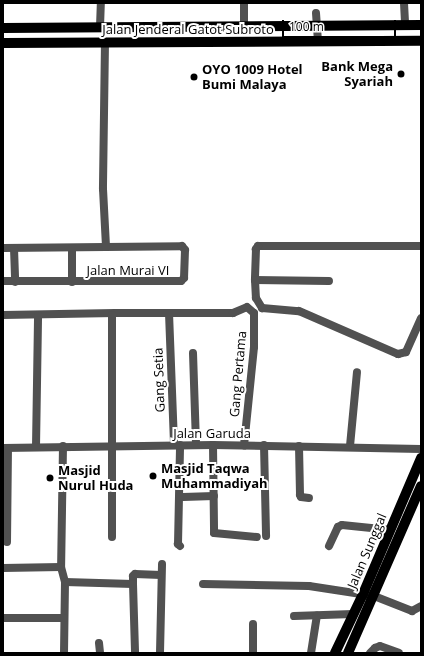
<!DOCTYPE html>
<style>
body{margin:0}
#map{position:relative;width:424px;height:656px;overflow:hidden;background:#fff;font-family:"Open Sans",sans-serif}
div>[style]{position:absolute}
.minor>*{height:8px;margin:-4px;padding:0 4px;transform-origin:4px;border-radius:4px;background:#515151}
.primary>*{height:10px;margin:-5px;padding:0 5px;transform-origin:5px;border-radius:5px;background:#000}
.dots>*{width:11px;height:11px;translate:-50% -50%;box-sizing:border-box;border:2px solid #fff;border-radius:50%}
span{translate:-50% -50%;white-space:nowrap;text-align:center;line-height:1.15;-webkit-text-stroke:4px #fff;paint-order:stroke}
.street-label{font-size:13px;color:#000}
.poi-label{font-size:13px;color:#000;font-weight:700}
.right{translate:-100% -50%;text-align:right}
.left{translate:0 -50%;text-align:left}
.frame{position:absolute;inset:0;border:4px solid #000;pointer-events:none}
.scale{position:absolute;left:282px;top:20px;width:114px;height:18px;box-sizing:border-box;border:2px solid #000;border-top:0;padding-left:5px;font-size:12px;line-height:14px;white-space:nowrap;color:#000;-webkit-text-stroke:3px #fff;paint-order:stroke}
</style>
<div id="map">
<div class="minor">
<i style="left:404px;top:3px;width:22px;rotate:87deg"></i>
<i style="left:316px;top:13px;width:28px;rotate:86deg"></i>
<i style="left:244px;top:26px;width:23px;rotate:-90deg"></i>
<i style="left:100px;top:27px;width:24px;rotate:-88deg"></i>
<i style="left:105px;top:42px;width:147px;rotate:90.8deg"></i>
<i style="left:103px;top:189px;width:58px;rotate:87deg"></i>
<i style="left:421px;top:246px;width:163px;rotate:180deg"></i>
<i style="left:258px;top:246px;width:4px;rotate:124deg"></i>
<i style="left:256px;top:249px;width:31px;rotate:92deg"></i>
<i style="left:255px;top:280px;width:18px;rotate:87deg"></i>
<i style="left:256px;top:298px;width:12px;rotate:59deg"></i>
<i style="left:262px;top:308px;width:37px;rotate:5deg"></i>
<i style="left:299px;top:311px;width:108px;rotate:23.5deg"></i>
<i style="left:398px;top:354px;width:8px;rotate:-14deg"></i>
<i style="left:406px;top:352px;width:37px;rotate:-66deg"></i>
<i style="left:3px;top:248px;width:179px;rotate:-0.6deg"></i>
<i style="left:182px;top:246px;width:5px;rotate:53deg"></i>
<i style="left:185px;top:250px;width:28px;rotate:92deg"></i>
<i style="left:184px;top:278px;width:4px;rotate:135deg"></i>
<i style="left:181px;top:281px;width:178px;rotate:180deg"></i>
<i style="left:14px;top:248px;width:34px;rotate:88deg"></i>
<i style="left:255px;top:280px;width:74px;rotate:0.8deg"></i>
<i style="left:72px;top:282px;width:34px;rotate:-90deg"></i>
<i style="left:169px;top:313px;width:132px;rotate:87.8deg"></i>
<i style="left:3px;top:315px;width:112px;rotate:-1deg"></i>
<i style="left:115px;top:313px;width:118px"></i>
<i style="left:233px;top:313px;width:15px;rotate:-23deg"></i>
<i style="left:247px;top:307px;width:9px;rotate:41deg"></i>
<i style="left:254px;top:313px;width:34px;rotate:90deg"></i>
<i style="left:254px;top:347px;width:99px;rotate:95.8deg"></i>
<i style="left:193px;top:353px;width:92px;rotate:88.1deg"></i>
<i style="left:213px;top:445px;width:88px;rotate:89.3deg"></i>
<i style="left:214px;top:533px;width:43px;rotate:5.3deg"></i>
<i style="left:264px;top:445px;width:91px;rotate:88.7deg"></i>
<i style="left:63px;top:446px;width:121px;rotate:90.9deg"></i>
<i style="left:61px;top:567px;width:16px;rotate:75deg"></i>
<i style="left:65px;top:582px;width:71px;rotate:90.8deg"></i>
<i style="left:299px;top:446px;width:49px;rotate:88.8deg"></i>
<i style="left:300px;top:495px;width:2px;rotate:63deg"></i>
<i style="left:301px;top:497px;width:8px;rotate:7deg"></i>
<i style="left:350px;top:446px;width:74px;rotate:-84.6deg"></i>
<i style="left:36px;top:447px;width:132px;rotate:-89.1deg"></i>
<i style="left:3px;top:448px;width:210px;rotate:-0.8deg"></i>
<i style="left:213px;top:445px;width:208px;rotate:1.1deg"></i>
<i style="left:183px;top:497px;width:31px;rotate:-2deg"></i>
<i style="left:112px;top:537px;width:222px;rotate:-90deg"></i>
<i style="left:7px;top:542px;width:94px;rotate:-89.4deg"></i>
<i style="left:180px;top:546px;width:3px;rotate:-135deg"></i>
<i style="left:178px;top:544px;width:99px;rotate:-88.8deg"></i>
<i style="left:329px;top:546px;width:21px;rotate:-65deg"></i>
<i style="left:338px;top:527px;width:4px;rotate:-27deg"></i>
<i style="left:342px;top:525px;width:49px;rotate:5.8deg"></i>
<i style="left:3px;top:568px;width:58px;rotate:-1deg"></i>
<i style="left:65px;top:582px;width:68px;rotate:1.7deg"></i>
<i style="left:133px;top:584px;width:8px;rotate:-90deg"></i>
<i style="left:133px;top:576px;width:3px;rotate:-45deg"></i>
<i style="left:135px;top:574px;width:26px;rotate:2deg"></i>
<i style="left:133px;top:584px;width:69px;rotate:88.3deg"></i>
<i style="left:203px;top:584px;width:106px;rotate:1.1deg"></i>
<i style="left:309px;top:586px;width:66px;rotate:8.7deg"></i>
<i style="left:374px;top:596px;width:41px;rotate:21.5deg"></i>
<i style="left:412px;top:611px;width:10px;rotate:-29deg"></i>
<i style="left:294px;top:616px;width:59px;rotate:-1.9deg"></i>
<i style="left:3px;top:618px;width:61px"></i>
<i style="left:99px;top:643px;width:10px;rotate:84deg"></i>
<i style="left:160px;top:653px;width:89px;rotate:-88.7deg"></i>
<i style="left:253px;top:653px;width:29px;rotate:-90deg"></i>
<i style="left:311px;top:653px;width:38px;rotate:-81deg"></i>
<i style="left:370px;top:653px;width:7px;rotate:-45deg"></i>
<i style="left:375px;top:648px;width:5px;rotate:-22deg"></i>
<i style="left:380px;top:646px;width:20px;rotate:20deg"></i>
</div>
<div class="primary">
<i style="left:3px;top:28px;width:418px;rotate:-0.4deg"></i>
<i style="left:3px;top:43px;width:418px;rotate:-0.3deg"></i>
<i style="left:335px;top:653px;width:65px;rotate:-64.6deg"></i>
<i style="left:363px;top:594px;width:148px;rotate:-66.9deg"></i>
<i style="left:348px;top:653px;width:182px;rotate:-66.4deg"></i>
</div>
<div class="dots">
<i style="left:401px;top:74px;background:#000"></i>
<i style="left:194px;top:77px;background:#000"></i>
<i style="left:153px;top:476px;background:#000"></i>
<i style="left:50px;top:478px;background:#000"></i>
</div>
<div class="street-label">
<span style="left:188px;top:29px">Jalan Jenderal Gatot Subroto</span>
<span style="left:128px;top:270px">Jalan Murai VI</span>
<span style="left:238px;top:374px;rotate:-85deg">Gang Pertama</span>
<span style="left:159px;top:380px;rotate:-92deg">Gang Setia</span>
<span style="left:212px;top:433px">Jalan Garuda</span>
<span style="left:367px;top:551px;rotate:-67deg">Jalan Sunggal</span>
</div>
<div class="poi-label">
<span class="right" style="left:393px;top:74px">Bank Mega<br>Syariah</span>
<span class="left" style="left:202px;top:77px">OYO 1009 Hotel<br>Bumi Malaya</span>
<span class="left" style="left:161px;top:476px">Masjid Taqwa<br>Muhammadiyah</span>
<span class="left" style="left:58px;top:478px">Masjid<br>Nurul Huda</span>
</div>
<div class="frame"></div>
<div class="scale">100 m</div>
</div>
